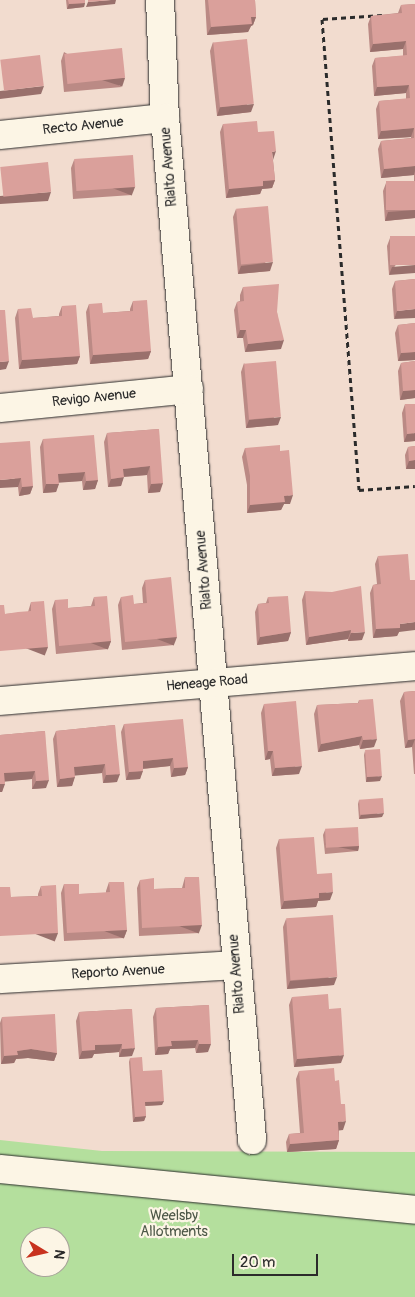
<!DOCTYPE html>
<style>
body{margin:0}
#map{position:relative;width:415px;height:1297px;overflow:hidden;background:#f2dccf;font-family:Pangolin,sans-serif}
div>[style]{position:absolute}
.green>*{inset:0;background:#b4df9d}
.path>*{height:3px;margin-top:-1.5px;transform-origin:0;background:repeating-linear-gradient(90deg,#2b2b2b 0 5px,transparent 0 9px)}
.roads{filter:drop-shadow(0 0 1px #2b2b2b) drop-shadow(0 0 1px #2b2b2b)}
.minor>*{height:28px;margin:-14px;padding:0 14px;transform-origin:14px;border-radius:14px;background:#fcf5e5}
.wall>*{inset:0;background:#bb8a85}
.shaded-wall>*{inset:0;background:#99706c;transform-origin:0 0}
.building>*{inset:0;background:#daa09b;transform-origin:0 0}
span{translate:-50% -50%;white-space:nowrap;text-align:center;line-height:1.15;-webkit-text-stroke:4.5px #fcf5e5;paint-order:stroke}
.street-label{font-size:14px;color:#2b2b2b}
.park-label{font-size:14px;color:#4d5848}
.north{position:absolute;left:20px;top:1227px;width:50px;height:50px;box-sizing:border-box;background:#fcf5e5;border:1px solid #a8a49b;border-radius:50%;rotate:99deg;font-size:14px;font-weight:700;line-height:20px;text-align:center;color:#2b2b2b}
.north::after{content:'';display:block;margin:auto;width:18px;height:22px;background:#c8321e;clip-path:polygon(50% 0,100% 100%,50% 72%,0 100%)}
.scale{position:absolute;left:232px;top:1254px;width:86px;height:22px;box-sizing:border-box;border:2px solid #2b2b2b;border-top:0;padding-left:6px;font-size:15px;line-height:18px;white-space:nowrap;color:#2b2b2b;-webkit-text-stroke:4px #fcf5e5;paint-order:stroke}
</style>
<div id="map">
<div class="green">
<i style="clip-path:polygon(evenodd,0 1140px,102px 1151px,415px 1152px,415px 1297px,0 1297px,0 1140px,30px 1237px,60px 1237px,60px 1267px,30px 1267px,30px 1237px)"></i>
</div>
<div class="path">
<i style="left:382px;top:15px;width:60px;rotate:176.2deg"></i>
<i style="left:322px;top:19px;width:472px;rotate:85.5deg"></i>
<i style="left:359px;top:490px;width:56px;rotate:-4.1deg"></i>
</div>
<div class="roads">
<div class="minor">
<i style="left:160px;top:0;width:118px;rotate:87.6deg"></i>
<i style="left:165px;top:118px;width:1026px;rotate:85.13deg"></i>
<i style="left:0;top:135px;width:166px;rotate:-5.9deg"></i>
<i style="left:0;top:408px;width:190px;rotate:-5.7deg"></i>
<i style="left:0;top:701px;width:416px;rotate:-4.8deg"></i>
<i style="left:0;top:979px;width:236px;rotate:-3.4deg"></i>
<i style="left:0;top:1169px;width:417px;rotate:5.6deg"></i>
</div>
</div>
<div class="wall">
<i style="clip-path:polygon(66px 0,85px 0,84px 7px,67px 9px)"></i>
<i style="clip-path:polygon(205px 0,255px 0,256px 17px,253px 25px,251px 26px,248px 32px,207px 35px)"></i>
<i style="clip-path:polygon(415px 4px,415px 218px,385px 221px,383px 191px,386px 183px,414px 181px,414px 175px,381px 178px,378px 149px,381px 141px,411px 138px,411px 137px,378px 139px,376px 109px,379px 101px,406px 99px,406px 93px,374px 96px,372px 66px,375px 58px,403px 56px,403px 49px,370px 52px,368px 24px,371px 16px,398px 13px,401px 5px)"></i>
<i style="clip-path:polygon(213px 42px,251px 112px,217px 116px,210px 51px)"></i>
<i style="clip-path:polygon(64px 52px,122px 87px,64px 92px,61px 61px)"></i>
<i style="clip-path:polygon(223px 124px,258px 132px,273px 160px,275px 180px,272px 188px,262px 189px,260px 194px,226px 198px,220px 132px)"></i>
<i style="clip-path:polygon(74px 160px,132px 195px,73px 199px,71px 168px)"></i>
<i style="clip-path:polygon(236px 209px,270px 271px,238px 274px,233px 217px)"></i>
<i style="clip-path:polygon(415px 236px,389px 275px,387px 246px,390px 238px)"></i>
<i style="clip-path:polygon(415px 279px,394px 319px,392px 289px,395px 281px)"></i>
<i style="clip-path:polygon(243px 287px,277px 312px,281px 349px,245px 352px,243px 338px,237px 338px,234px 310px,237px 302px,240px 301px,240px 295px)"></i>
<i style="clip-path:polygon(133px 301px,151px 351px,148px 359px,90px 364px,86px 312px,89px 304px,103px 313px,130px 311px,130px 309px)"></i>
<i style="clip-path:polygon(62px 306px,80px 356px,77px 364px,19px 369px,15px 318px,18px 309px,33px 318px,59px 316px,59px 314px)"></i>
<i style="clip-path:polygon(415px 323px,415px 360px,398px 361px,395px 333px,398px 325px)"></i>
<i style="clip-path:polygon(415px 361px,415px 398px,400px 400px,398px 371px,401px 363px)"></i>
<i style="clip-path:polygon(244px 363px,278px 425px,246px 428px,241px 372px)"></i>
<i style="clip-path:polygon(405px 404px,415px 441px,404px 442px,402px 413px)"></i>
<i style="clip-path:polygon(159px 429px,160px 492px,148px 493px,147px 475px,123px 477px,121px 486px,108px 487px,104px 442px,107px 433px)"></i>
<i style="clip-path:polygon(43px 439px,98px 480px,95px 489px,83px 490px,82px 481px,59px 482px,56px 492px,43px 493px,40px 447px)"></i>
<i style="clip-path:polygon(0 443px,33px 486px,30px 494px,19px 496px,18px 487px)"></i>
<i style="clip-path:polygon(415px 446px,415px 469px,406px 469px,405px 455px,408px 447px)"></i>
<i style="clip-path:polygon(245px 448px,280px 451px,290px 504px,284px 504px,281px 510px,247px 513px,247px 485px,242px 457px)"></i>
<i style="clip-path:polygon(378px 556px,399px 632px,397px 636px,373px 638px,370px 593px,373px 585px,377px 584px,375px 564px)"></i>
<i style="clip-path:polygon(145px 580px,174px 645px,122px 650px,118px 605px,121px 597px,134px 604px,143px 603px,142px 588px)"></i>
<i style="clip-path:polygon(305px 591px,362px 640px,348px 641px,348px 639px,306px 645px,302px 600px)"></i>
<i style="clip-path:polygon(94px 597px,111px 641px,108px 649px,56px 654px,52px 609px,55px 600px,68px 608px,91px 606px)"></i>
<i style="clip-path:polygon(268px 597px,291px 632px,288px 641px,257px 645px,255px 612px,258px 604px,266px 603px)"></i>
<i style="clip-path:polygon(31px 602px,45px 655px,5px 614px,28px 612px)"></i>
<i style="clip-path:polygon(415px 691px,415px 774px,414px 774px,412px 747px,405px 748px,400px 701px,404px 692px)"></i>
<i style="clip-path:polygon(359px 700px,374px 747px,360px 749px,359px 745px,318px 752px,314px 714px,317px 705px,358px 703px)"></i>
<i style="clip-path:polygon(264px 704px,299px 774px,272px 776px,270px 759px,265px 760px,261px 713px)"></i>
<i style="clip-path:polygon(124px 724px,188px 767px,185px 775px,171px 777px,170px 766px,143px 769px,140px 779px,126px 780px,121px 732px)"></i>
<i style="clip-path:polygon(115px 725px,117px 782px,103px 783px,102px 773px,75px 775px,72px 786px,57px 787px,53px 739px,56px 731px)"></i>
<i style="clip-path:polygon(45px 731px,46px 788px,32px 789px,32px 779px,5px 781px,2px 792px,0 735px)"></i>
<i style="clip-path:polygon(365px 751px,380px 781px,366px 782px,364px 755px)"></i>
<i style="clip-path:polygon(359px 800px,382px 817px,359px 819px,358px 804px)"></i>
<i style="clip-path:polygon(325px 830px,359px 846px,358px 851px,325px 854px,323px 835px)"></i>
<i style="clip-path:polygon(279px 839px,317px 874px,330px 900px,318px 901px,316px 907px,281px 909px,276px 848px)"></i>
<i style="clip-path:polygon(185px 877px,199px 933px,139px 936px,137px 888px,140px 880px,154px 889px,182px 888px)"></i>
<i style="clip-path:polygon(109px 882px,127px 930px,124px 938px,64px 941px,61px 893px,64px 884px,79px 894px,106px 893px,106px 891px)"></i>
<i style="clip-path:polygon(41px 886px,55px 941px,11px 897px,38px 896px,38px 894px)"></i>
<i style="clip-path:polygon(286px 919px,334px 985px,287px 989px,283px 927px)"></i>
<i style="clip-path:polygon(292px 997px,329px 1009px,341px 1063px,294px 1067px,289px 1005px)"></i>
<i style="clip-path:polygon(209px 1005px,208px 1052px,196px 1053px,195px 1048px,170px 1049px,168px 1054px,155px 1055px,153px 1017px,156px 1008px)"></i>
<i style="clip-path:polygon(132px 1009px,132px 1056px,119px 1057px,119px 1052px,94px 1054px,92px 1058px,79px 1059px,76px 1021px,79px 1012px)"></i>
<i style="clip-path:polygon(2px 1017px,57px 1053px,54px 1061px,28px 1058px,16px 1059px,14px 1063px,1px 1064px,0 1023px)"></i>
<i style="clip-path:polygon(130px 1058px,143px 1071px,162px 1105px,145px 1106px,146px 1116px,144px 1121px,133px 1122px,129px 1062px)"></i>
<i style="clip-path:polygon(299px 1071px,335px 1081px,343px 1130px,339px 1130px,339px 1140px,336px 1149px,287px 1152px,286px 1142px,289px 1134px,300px 1133px,296px 1079px)"></i>
</div>
<div class="shaded-wall">
<i style="clip-path:polygon(111px 0,116px 0,115px 4px,86px 7px,88px 2px)"></i>
<i style="clip-path:polygon(85px 3px,84px 7px,67px 9px,69px 4px)"></i>
<i style="clip-path:polygon(251px 17px,256px 17px,253px 25px,251px 26px,248px 32px,207px 35px,211px 27px)"></i>
<i style="clip-path:polygon(406px 41px,403px 49px,370px 52px,373px 44px)"></i>
<i style="left:125px;top:78px;width:9px;height:58px;rotate:108deg"></i>
<i style="clip-path:polygon(409px 85px,406px 93px,374px 96px,377px 87px)"></i>
<i style="clip-path:polygon(44px 86px,41px 94px,0 99px,0 91px)"></i>
<i style="clip-path:polygon(254px 104px,251px 112px,217px 116px,220px 107px)"></i>
<i style="clip-path:polygon(414px 128px,411px 137px,378px 139px,381px 131px)"></i>
<i style="clip-path:polygon(276px 151px,273px 160px,272px 152px)"></i>
<i style="clip-path:polygon(415px 166px,415px 171px,414px 175px,381px 178px,384px 169px)"></i>
<i style="clip-path:polygon(275px 180px,272px 188px,262px 189px,260px 194px,226px 198px,229px 189px,263px 181px)"></i>
<i style="left:135px;top:187px;width:9px;height:59px;rotate:111deg"></i>
<i style="clip-path:polygon(51px 192px,48px 201px,0 204px,0 196px)"></i>
<i style="clip-path:polygon(415px 210px,415px 218px,385px 221px,388px 212px)"></i>
<i style="clip-path:polygon(273px 262px,270px 271px,238px 274px,241px 266px)"></i>
<i style="clip-path:polygon(415px 265px,415px 273px,389px 275px,392px 267px)"></i>
<i style="clip-path:polygon(415px 309px,415px 318px,394px 319px,397px 311px)"></i>
<i style="clip-path:polygon(240px 330px,246px 330px,243px 338px,237px 338px)"></i>
<i style="clip-path:polygon(284px 340px,281px 349px,245px 352px,248px 344px)"></i>
<i style="clip-path:polygon(151px 351px,148px 359px,90px 364px,93px 355px)"></i>
<i style="clip-path:polygon(415px 352px,415px 360px,398px 361px,401px 353px)"></i>
<i style="clip-path:polygon(80px 356px,77px 364px,19px 369px,22px 360px)"></i>
<i style="clip-path:polygon(9px 361px,6px 369px,0 370px,0 362px)"></i>
<i style="clip-path:polygon(415px 390px,415px 398px,400px 400px,403px 391px)"></i>
<i style="clip-path:polygon(281px 417px,278px 425px,246px 428px,249px 420px)"></i>
<i style="clip-path:polygon(415px 433px,415px 441px,404px 442px,407px 434px)"></i>
<i style="clip-path:polygon(415px 460px,415px 469px,406px 469px,409px 461px)"></i>
<i style="clip-path:polygon(150px 466px,147px 475px,120px 477px,123px 469px)"></i>
<i style="clip-path:polygon(85px 472px,82px 481px,55px 483px,58px 474px)"></i>
<i style="clip-path:polygon(124px 477px,121px 486px,108px 487px,111px 479px)"></i>
<i style="clip-path:polygon(21px 478px,18px 487px,0 488px,0 480px)"></i>
<i style="clip-path:polygon(98px 480px,95px 489px,83px 490px,86px 481px)"></i>
<i style="clip-path:polygon(163px 483px,160px 492px,148px 493px,151px 484px)"></i>
<i style="clip-path:polygon(46px 484px,59px 484px,56px 492px,43px 493px)"></i>
<i style="clip-path:polygon(33px 486px,30px 494px,19px 496px,22px 487px)"></i>
<i style="clip-path:polygon(293px 495px,290px 504px,284px 504px,281px 510px,247px 513px,250px 505px,284px 496px)"></i>
<i style="clip-path:polygon(415px 622px,415px 630px,399px 632px,397px 636px,373px 638px,376px 629px,400px 624px)"></i>
<i style="clip-path:polygon(351px 630px,348px 639px,306px 645px,309px 637px)"></i>
<i style="clip-path:polygon(291px 632px,288px 641px,257px 645px,260px 637px)"></i>
<i style="clip-path:polygon(365px 632px,362px 640px,348px 641px,351px 633px)"></i>
<i style="left:177px;top:637px;width:9px;height:52px;rotate:111deg"></i>
<i style="left:111px;top:641px;width:9px;height:52px;rotate:111deg"></i>
<i style="left:48px;top:647px;width:9px;height:48px;rotate:111deg"></i>
<i style="clip-path:polygon(362px 736px,359px 745px,318px 752px,321px 744px)"></i>
<i style="clip-path:polygon(377px 739px,374px 747px,360px 749px,363px 740px)"></i>
<i style="clip-path:polygon(415px 739px,412px 747px,405px 748px,408px 740px)"></i>
<i style="clip-path:polygon(268px 751px,273px 751px,270px 759px,265px 760px)"></i>
<i style="clip-path:polygon(173px 758px,170px 766px,140px 769px,143px 761px)"></i>
<i style="clip-path:polygon(105px 764px,102px 773px,71px 776px,74px 767px)"></i>
<i style="clip-path:polygon(302px 766px,299px 774px,272px 776px,275px 768px)"></i>
<i style="clip-path:polygon(188px 767px,185px 775px,171px 777px,174px 768px)"></i>
<i style="clip-path:polygon(35px 771px,32px 779px,1px 782px,4px 773px)"></i>
<i style="clip-path:polygon(143px 771px,140px 779px,126px 780px,129px 772px)"></i>
<i style="clip-path:polygon(120px 774px,117px 782px,103px 783px,106px 775px)"></i>
<i style="clip-path:polygon(382px 776px,380px 781px,366px 782px,367px 777px)"></i>
<i style="clip-path:polygon(75px 777px,72px 786px,57px 787px,60px 779px)"></i>
<i style="clip-path:polygon(49px 780px,46px 788px,32px 789px,36px 781px)"></i>
<i style="clip-path:polygon(0 784px,5px 784px,2px 792px,0 792px)"></i>
<i style="clip-path:polygon(384px 813px,382px 817px,359px 819px,361px 815px)"></i>
<i style="left:359px;top:846px;width:5px;height:33px;rotate:101deg"></i>
<i style="clip-path:polygon(333px 892px,330px 900px,318px 901px,316px 907px,281px 909px,284px 901px,319px 893px)"></i>
<i style="left:202px;top:925px;width:9px;height:60px;rotate:111deg"></i>
<i style="left:127px;top:930px;width:9px;height:60px;rotate:111deg"></i>
<i style="left:58px;top:933px;width:9px;height:58px;rotate:111deg"></i>
<i style="clip-path:polygon(337px 977px,334px 985px,287px 989px,290px 981px)"></i>
<i style="clip-path:polygon(198px 1040px,195px 1048px,170px 1049px,168px 1054px,155px 1055px,158px 1047px,171px 1041px)"></i>
<i style="clip-path:polygon(122px 1044px,119px 1052px,94px 1054px,92px 1058px,79px 1059px,82px 1051px,95px 1045px)"></i>
<i style="clip-path:polygon(199px 1044px,211px 1044px,208px 1052px,196px 1053px)"></i>
<i style="clip-path:polygon(135px 1048px,132px 1056px,119px 1057px,122px 1049px)"></i>
<i style="clip-path:polygon(31px 1049px,57px 1053px,54px 1061px,28px 1058px,16px 1059px,14px 1063px,1px 1064px,4px 1056px,17px 1051px)"></i>
<i style="clip-path:polygon(344px 1055px,341px 1063px,294px 1067px,297px 1059px)"></i>
<i style="clip-path:polygon(164px 1101px,162px 1105px,143px 1106px,145px 1102px)"></i>
<i style="clip-path:polygon(146px 1116px,144px 1121px,133px 1122px,135px 1117px)"></i>
<i style="clip-path:polygon(346px 1121px,343px 1130px,335px 1131px,338px 1122px)"></i>
<i style="clip-path:polygon(339px 1140px,336px 1149px,287px 1152px,290px 1144px)"></i>
</div>
<div class="building">
<i style="clip-path:polygon(68px 0,85px 0,85px 3px,69px 4px)"></i>
<i style="clip-path:polygon(88px 0,111px 0,88px 2px)"></i>
<i style="clip-path:polygon(208px 0,255px 0,256px 17px,251px 17px,252px 24px,211px 27px)"></i>
<i style="clip-path:polygon(415px 4px,415px 166px,384px 169px,381px 141px,414px 138px,414px 128px,381px 131px,379px 101px,410px 98px,409px 85px,377px 87px,375px 58px,407px 55px,406px 41px,373px 44px,371px 16px,402px 13px,401px 5px)"></i>
<i style="left:247px;top:39px;width:65px;height:34px;rotate:84deg"></i>
<i style="left:122px;top:48px;width:30px;height:58px;rotate:84deg"></i>
<i style="left:40px;top:55px;width:31px;height:40px;rotate:83deg"></i>
<i style="clip-path:polygon(257px 121px,258px 132px,274px 131px,276px 151px,272px 152px,275px 180px,263px 181px,263px 186px,229px 189px,223px 124px)"></i>
<i style="left:133px;top:155px;width:32px;height:59px;rotate:86deg"></i>
<i style="left:48px;top:162px;width:30px;height:48px;rotate:84deg"></i>
<i style="left:415px;top:181px;width:29px;height:29px;rotate:90deg"></i>
<i style="left:268px;top:206px;width:56px;height:32px;rotate:85deg"></i>
<i style="left:415px;top:236px;width:29px;height:25px;rotate:90deg"></i>
<i style="clip-path:polygon(415px 279px,415px 309px,397px 311px,395px 281px)"></i>
<i style="clip-path:polygon(279px 284px,277px 312px,284px 340px,248px 344px,246px 330px,240px 330px,237px 302px,244px 301px,243px 287px)"></i>
<i style="clip-path:polygon(147px 300px,151px 351px,93px 355px,89px 304px,102px 303px,103px 313px,133px 311px,133px 301px)"></i>
<i style="clip-path:polygon(76px 305px,80px 356px,22px 360px,18px 309px,31px 308px,33px 318px,62px 316px,62px 306px)"></i>
<i style="clip-path:polygon(0 310px,5px 310px,9px 361px,0 362px)"></i>
<i style="clip-path:polygon(415px 323px,415px 352px,401px 353px,398px 325px)"></i>
<i style="left:276px;top:361px;width:56px;height:32px;rotate:85deg"></i>
<i style="clip-path:polygon(415px 361px,415px 390px,403px 391px,401px 363px)"></i>
<i style="clip-path:polygon(405px 404px,415px 404px,415px 433px,407px 434px)"></i>
<i style="clip-path:polygon(159px 429px,163px 483px,151px 484px,150px 466px,123px 469px,124px 477px,111px 479px,107px 433px)"></i>
<i style="clip-path:polygon(94px 435px,98px 480px,86px 481px,85px 472px,58px 474px,59px 484px,46px 484px,43px 439px)"></i>
<i style="clip-path:polygon(30px 441px,33px 486px,22px 487px,21px 478px,0 480px,0 443px)"></i>
<i style="clip-path:polygon(280px 445px,280px 451px,289px 450px,293px 495px,284px 496px,285px 502px,250px 505px,250px 476px,245px 448px)"></i>
<i style="clip-path:polygon(415px 446px,415px 460px,409px 461px,408px 447px)"></i>
<i style="clip-path:polygon(408px 554px,410px 580px,415px 580px,415px 622px,400px 624px,400px 628px,376px 629px,373px 585px,381px 584px,378px 556px)"></i>
<i style="clip-path:polygon(171px 577px,177px 637px,125px 642px,121px 597px,133px 595px,134px 604px,147px 603px,145px 580px)"></i>
<i style="clip-path:polygon(361px 586px,365px 632px,351px 633px,351px 630px,309px 637px,305px 591px,332px 592px)"></i>
<i style="clip-path:polygon(107px 596px,111px 641px,59px 646px,55px 600px,68px 599px,68px 608px,95px 606px,94px 597px)"></i>
<i style="clip-path:polygon(288px 596px,291px 632px,260px 637px,258px 604px,269px 603px,268px 597px)"></i>
<i style="clip-path:polygon(44px 601px,48px 647px,0 651px,0 605px,4px 605px,5px 614px,18px 612px,31px 611px,31px 602px)"></i>
<i style="clip-path:polygon(415px 691px,415px 742px,415px 739px,408px 740px,404px 692px)"></i>
<i style="clip-path:polygon(373px 699px,377px 739px,363px 740px,362px 736px,321px 744px,317px 705px,359px 703px,359px 700px)"></i>
<i style="clip-path:polygon(296px 701px,302px 766px,275px 768px,273px 751px,268px 751px,264px 704px)"></i>
<i style="clip-path:polygon(183px 719px,188px 767px,174px 768px,173px 758px,143px 761px,143px 771px,129px 772px,124px 724px)"></i>
<i style="clip-path:polygon(115px 725px,120px 774px,106px 775px,105px 764px,74px 767px,75px 777px,60px 779px,56px 731px)"></i>
<i style="clip-path:polygon(45px 731px,49px 780px,36px 781px,35px 771px,4px 773px,5px 784px,0 784px,0 735px)"></i>
<i style="left:380px;top:749px;width:27px;height:15px;rotate:86deg"></i>
<i style="left:383px;top:798px;width:15px;height:24px;rotate:86deg"></i>
<i style="left:358px;top:827px;width:19px;height:33px;rotate:87deg"></i>
<i style="clip-path:polygon(314px 837px,317px 874px,332px 873px,333px 892px,319px 893px,319px 898px,284px 901px,279px 839px)"></i>
<i style="clip-path:polygon(185px 877px,199px 877px,202px 925px,142px 928px,140px 880px,154px 878px,154px 889px,185px 888px)"></i>
<i style="clip-path:polygon(109px 882px,124px 882px,127px 930px,67px 933px,64px 884px,79px 884px,79px 894px,110px 892px)"></i>
<i style="clip-path:polygon(56px 885px,58px 933px,0 936px,0 887px,10px 887px,11px 897px,42px 896px,41px 886px)"></i>
<i style="left:333px;top:915px;width:62px;height:47px;rotate:86deg"></i>
<i style="clip-path:polygon(328px 994px,329px 1009px,341px 1008px,344px 1055px,297px 1059px,292px 997px)"></i>
<i style="clip-path:polygon(209px 1005px,211px 1044px,199px 1044px,198px 1040px,171px 1041px,172px 1046px,158px 1047px,156px 1008px)"></i>
<i style="clip-path:polygon(132px 1009px,135px 1048px,122px 1049px,122px 1044px,95px 1045px,95px 1050px,82px 1051px,79px 1012px)"></i>
<i style="clip-path:polygon(55px 1014px,57px 1053px,31px 1049px,17px 1051px,18px 1055px,4px 1056px,2px 1017px)"></i>
<i style="clip-path:polygon(142px 1057px,143px 1071px,162px 1070px,164px 1101px,145px 1102px,146px 1116px,135px 1117px,130px 1058px)"></i>
<i style="clip-path:polygon(334px 1068px,335px 1081px,339px 1080px,341px 1104px,345px 1104px,346px 1121px,338px 1122px,339px 1140px,290px 1144px,289px 1134px,304px 1133px,299px 1071px)"></i>
</div>
<div class="street-label">
<span style="left:83px;top:126px;rotate:-6deg">Recto Avenue</span>
<span style="left:169px;top:167px;rotate:-95deg">Rialto Avenue</span>
<span style="left:94px;top:398px;rotate:-6deg">Revigo Avenue</span>
<span style="left:204px;top:570px;rotate:-95deg">Rialto Avenue</span>
<span style="left:207px;top:683px;rotate:-5deg">Heneage Road</span>
<span style="left:118px;top:972px;rotate:-3deg">Reporto Avenue</span>
<span style="left:237px;top:974px;rotate:-95deg">Rialto Avenue</span>
</div>
<div class="park-label">
<span style="left:174px;top:1224px">Weelsby<br>Allotments</span>
</div>
<div class="north">N</div>
<div class="scale">20 m</div>
</div>
